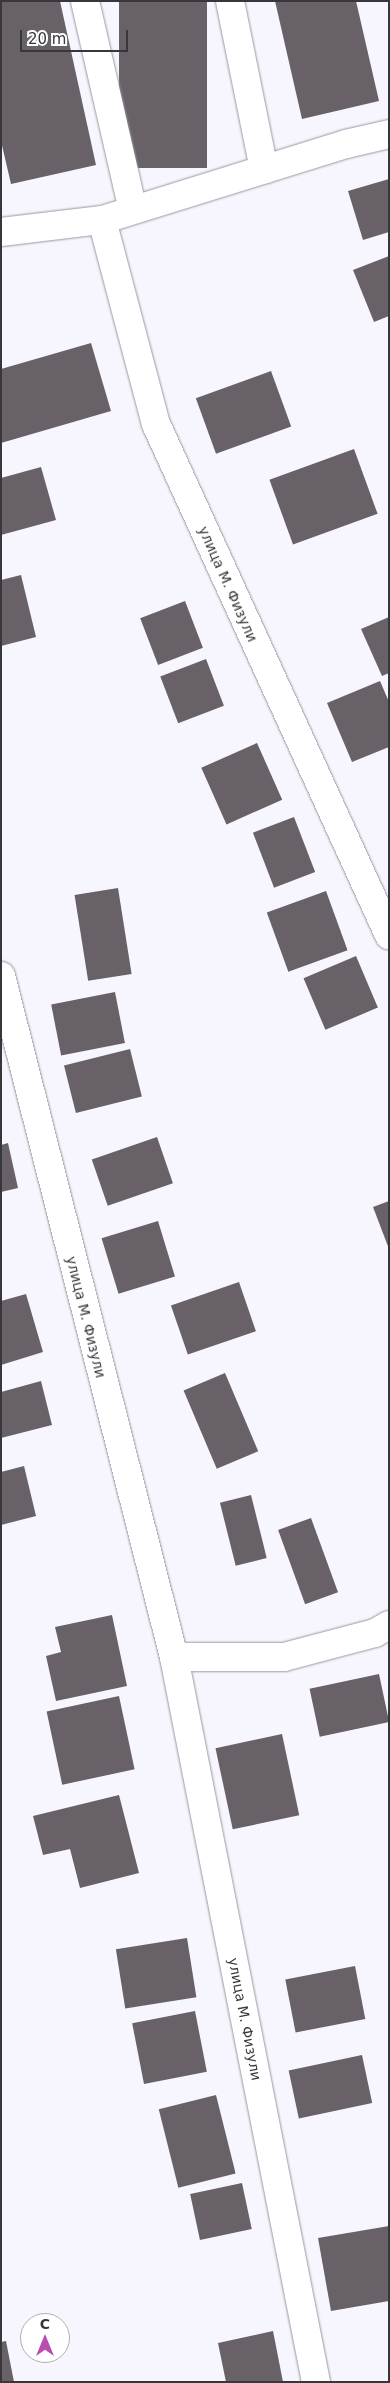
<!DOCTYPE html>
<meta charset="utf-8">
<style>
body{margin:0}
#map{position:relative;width:390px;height:2383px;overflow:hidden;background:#f7f6fe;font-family:"DejaVu Sans",sans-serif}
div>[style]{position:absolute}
.building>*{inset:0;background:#696168;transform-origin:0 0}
.roads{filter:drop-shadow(0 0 1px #9997a1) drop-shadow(0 0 1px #9997a1)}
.minor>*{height:28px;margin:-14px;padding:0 14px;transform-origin:14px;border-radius:14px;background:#fff}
span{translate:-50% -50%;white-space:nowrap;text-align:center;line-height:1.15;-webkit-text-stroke:5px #fff;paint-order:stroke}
.street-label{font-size:14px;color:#37363a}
.frame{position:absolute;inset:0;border:2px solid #37363a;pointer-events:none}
.north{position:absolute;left:20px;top:2313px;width:50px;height:50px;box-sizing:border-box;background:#fff;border:1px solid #afafb0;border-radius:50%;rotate:0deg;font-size:14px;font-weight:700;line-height:20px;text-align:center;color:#37363a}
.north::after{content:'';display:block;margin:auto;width:18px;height:22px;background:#ba4dad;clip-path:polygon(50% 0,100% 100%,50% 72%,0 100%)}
.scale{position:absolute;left:20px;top:30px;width:108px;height:22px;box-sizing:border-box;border:2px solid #37363a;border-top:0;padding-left:6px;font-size:15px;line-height:18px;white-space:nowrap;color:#37363a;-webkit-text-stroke:4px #fff;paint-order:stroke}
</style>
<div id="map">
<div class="building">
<i style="clip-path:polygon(1px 1px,60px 1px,96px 165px,11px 184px,1px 141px)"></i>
<i style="left:119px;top:1px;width:88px;height:167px"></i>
<i style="clip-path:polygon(275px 1px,356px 1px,379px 101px,302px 119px)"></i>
<i style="clip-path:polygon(389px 179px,389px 232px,363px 240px,348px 191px)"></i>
<i style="clip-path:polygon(389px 256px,389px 316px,374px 322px,353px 270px)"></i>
<i style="clip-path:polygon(91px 343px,111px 411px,1px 443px,1px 369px)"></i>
<i style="left:271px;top:371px;width:59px;height:80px;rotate:70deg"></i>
<i style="left:354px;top:449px;width:69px;height:90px;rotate:70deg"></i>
<i style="clip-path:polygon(41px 467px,56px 520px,1px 535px,1px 478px)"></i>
<i style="clip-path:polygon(21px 575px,36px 637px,1px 646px,1px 580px)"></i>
<i style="left:185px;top:601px;width:50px;height:48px;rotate:69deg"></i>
<i style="clip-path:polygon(389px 617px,389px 673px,382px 676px,361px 629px)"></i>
<i style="left:206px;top:659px;width:50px;height:49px;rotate:69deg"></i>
<i style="clip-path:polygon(380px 681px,389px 702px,389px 747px,352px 762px,327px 703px)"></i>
<i style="left:257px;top:743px;width:62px;height:61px;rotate:66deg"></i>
<i style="left:294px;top:817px;width:59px;height:44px;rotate:69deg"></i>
<i style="left:118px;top:888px;width:87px;height:44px;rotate:81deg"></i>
<i style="left:326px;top:891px;width:63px;height:63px;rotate:70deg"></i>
<i style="left:356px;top:956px;width:56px;height:57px;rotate:67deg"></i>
<i style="left:115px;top:992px;width:52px;height:65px;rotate:79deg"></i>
<i style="left:130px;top:1049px;width:49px;height:68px;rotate:76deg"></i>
<i style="left:157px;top:1137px;width:49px;height:69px;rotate:71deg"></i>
<i style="clip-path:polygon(8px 1143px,18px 1188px,1px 1192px,1px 1145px)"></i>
<i style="clip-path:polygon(389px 1201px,389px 1249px,373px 1207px)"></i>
<i style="left:158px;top:1221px;width:58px;height:59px;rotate:73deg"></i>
<i style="left:239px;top:1282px;width:52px;height:72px;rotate:71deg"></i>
<i style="clip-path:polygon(26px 1294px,43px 1352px,1px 1365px,1px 1301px)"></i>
<i style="left:225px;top:1373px;width:85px;height:45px;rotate:67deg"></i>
<i style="clip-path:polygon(41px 1381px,52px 1425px,1px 1438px,1px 1392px)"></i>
<i style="clip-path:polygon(24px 1466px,36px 1516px,1px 1525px,1px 1472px)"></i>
<i style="left:251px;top:1495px;width:65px;height:32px;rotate:76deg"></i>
<i style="left:311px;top:1518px;width:79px;height:35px;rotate:70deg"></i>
<i style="clip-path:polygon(112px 1615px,127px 1686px,56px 1701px,46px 1656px,61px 1652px,55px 1627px)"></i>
<i style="left:379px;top:1674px;width:49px;height:71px;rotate:78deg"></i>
<i style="left:119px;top:1696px;width:75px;height:74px;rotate:78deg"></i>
<i style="left:282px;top:1734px;width:83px;height:68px;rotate:78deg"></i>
<i style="clip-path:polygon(119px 1795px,139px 1873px,80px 1888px,70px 1849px,43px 1855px,33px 1816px)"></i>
<i style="left:187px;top:1938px;width:60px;height:72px;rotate:81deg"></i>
<i style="left:355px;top:1966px;width:54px;height:71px;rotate:79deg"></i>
<i style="left:195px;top:2011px;width:62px;height:64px;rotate:79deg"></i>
<i style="left:362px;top:2055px;width:49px;height:75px;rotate:78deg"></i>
<i style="left:216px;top:2095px;width:81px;height:59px;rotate:76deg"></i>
<i style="left:242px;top:2183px;width:47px;height:53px;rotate:78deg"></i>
<i style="clip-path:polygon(389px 2226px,389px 2301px,331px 2311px,318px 2238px)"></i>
<i style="clip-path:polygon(273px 2331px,283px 2382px,226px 2382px,218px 2343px)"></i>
<i style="clip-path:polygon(6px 2341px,14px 2382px,1px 2382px,1px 2342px)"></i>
</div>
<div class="roads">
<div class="minor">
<i style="left:85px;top:1px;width:214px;rotate:77.1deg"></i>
<i style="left:230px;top:1px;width:172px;rotate:78.6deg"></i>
<i style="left:102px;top:220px;width:211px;rotate:75.2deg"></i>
<i style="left:156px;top:424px;width:562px;rotate:65.49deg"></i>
<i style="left:1px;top:232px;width:102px;rotate:-6.8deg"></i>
<i style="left:102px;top:220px;width:256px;rotate:-17.3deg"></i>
<i style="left:346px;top:144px;width:44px;rotate:-13.1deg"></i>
<i style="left:1px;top:976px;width:703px;rotate:75.75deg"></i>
<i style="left:174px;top:1657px;width:739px;rotate:78.92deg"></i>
<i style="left:174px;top:1657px;width:110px"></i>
<i style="left:284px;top:1657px;width:94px;rotate:-14.8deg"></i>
<i style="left:375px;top:1633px;width:16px;rotate:-30deg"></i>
</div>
</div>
<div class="street-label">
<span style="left:228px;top:584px;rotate:66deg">улица М. Физули</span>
<span style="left:86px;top:1317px;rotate:76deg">улица М. Физули</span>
<span style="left:245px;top:2019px;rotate:79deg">улица М. Физули</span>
</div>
<div class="frame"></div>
<div class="north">С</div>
<div class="scale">20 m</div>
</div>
